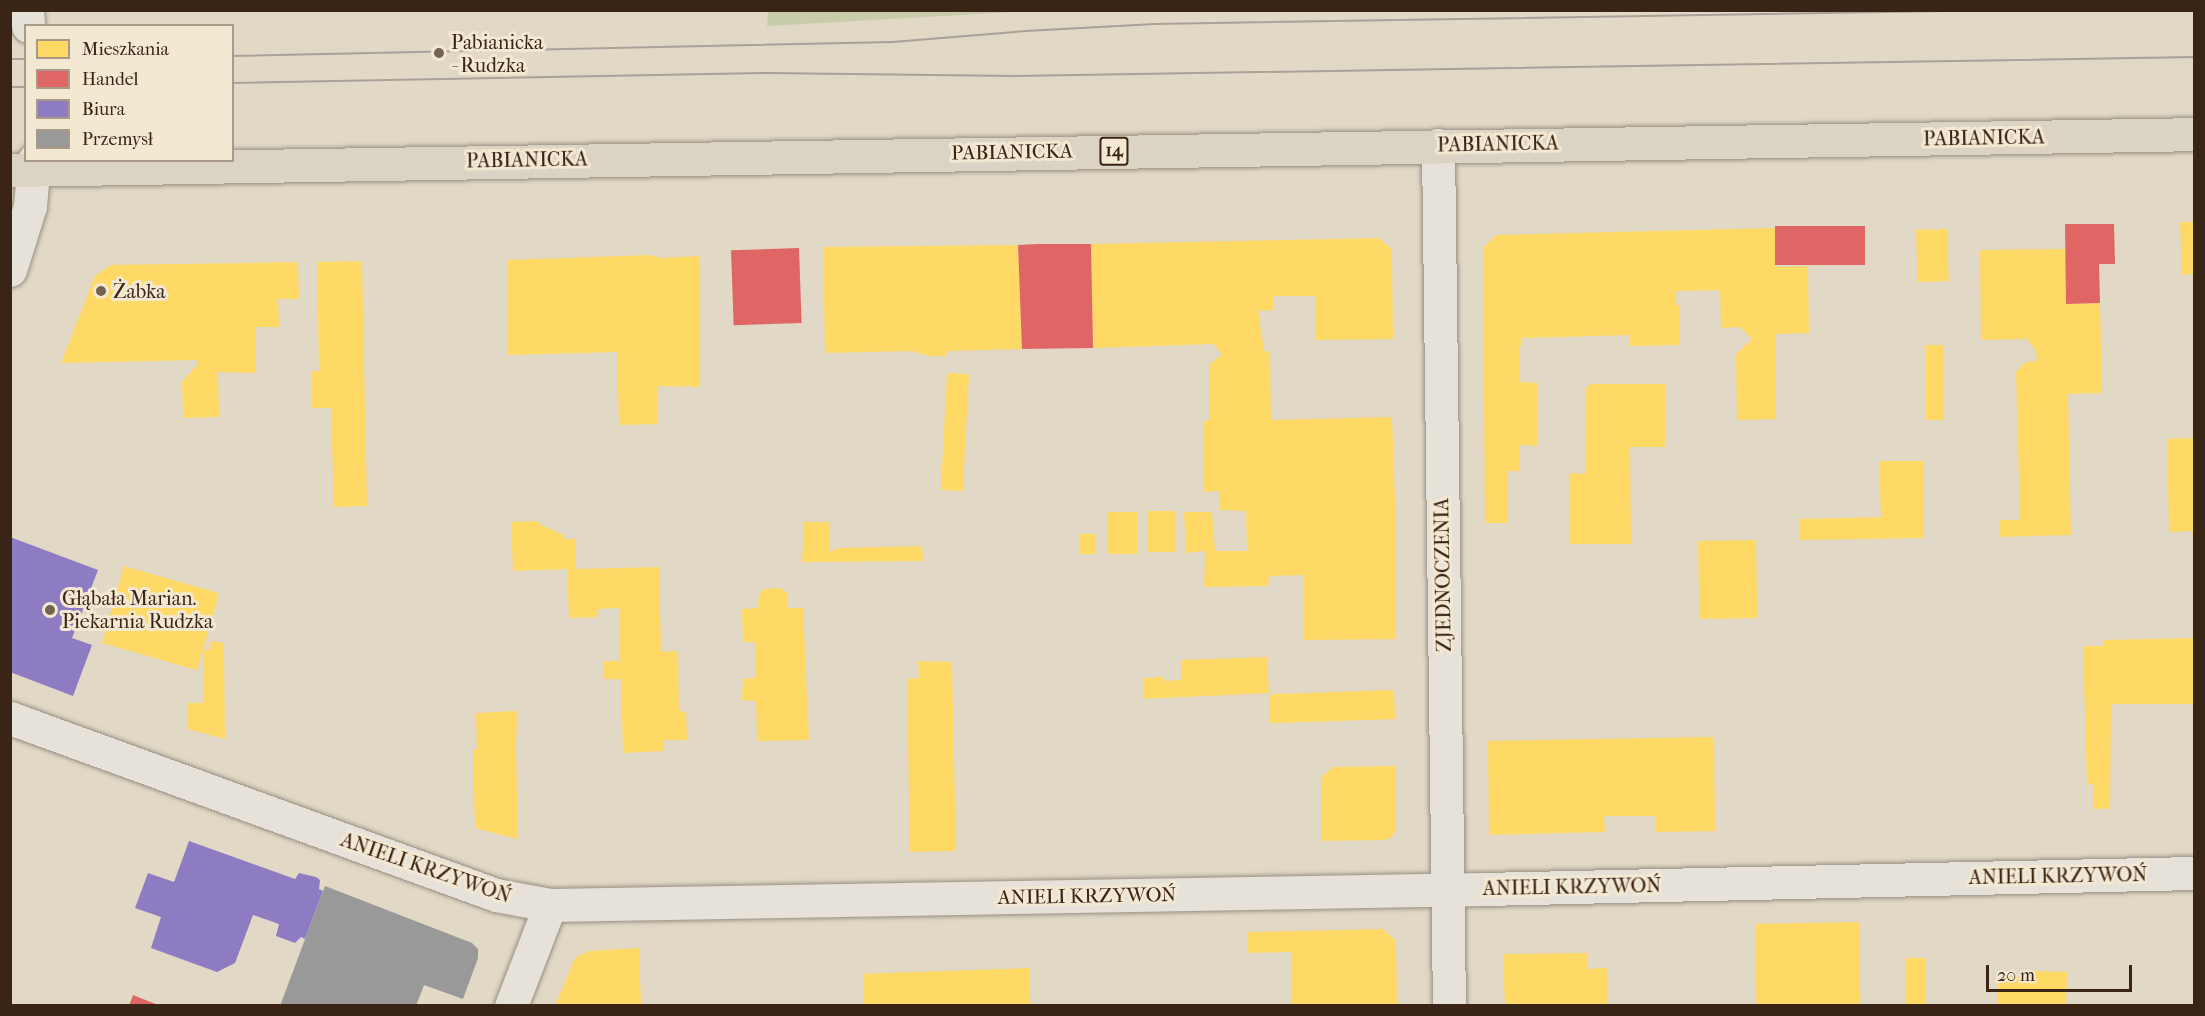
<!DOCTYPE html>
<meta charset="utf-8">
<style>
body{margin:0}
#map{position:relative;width:2205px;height:1016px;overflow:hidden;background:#e1d8c5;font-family:"IM FELL French Canon",serif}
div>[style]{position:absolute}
.green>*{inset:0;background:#c8ccaa}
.homes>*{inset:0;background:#ffd966;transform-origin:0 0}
.shops>*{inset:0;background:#e06666;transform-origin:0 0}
.offices>*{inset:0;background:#8e7cc3}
.industry>*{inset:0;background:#999}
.roads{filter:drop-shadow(0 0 2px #978f82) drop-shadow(0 0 2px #978f82)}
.minor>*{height:33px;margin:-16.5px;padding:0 16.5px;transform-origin:16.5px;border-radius:16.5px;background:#e7e2d9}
.major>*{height:33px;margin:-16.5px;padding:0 16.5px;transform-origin:16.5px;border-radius:16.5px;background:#dbd3c4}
.tram>*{height:1.5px;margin:-0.75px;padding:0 0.75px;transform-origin:0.75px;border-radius:0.75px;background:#a8a29a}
.dots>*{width:16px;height:16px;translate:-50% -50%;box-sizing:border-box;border:3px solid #f3e8d2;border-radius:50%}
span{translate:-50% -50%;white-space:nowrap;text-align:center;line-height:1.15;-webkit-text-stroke:6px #f3e8d2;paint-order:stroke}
.shield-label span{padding:2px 4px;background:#f3e8d2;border:2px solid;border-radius:4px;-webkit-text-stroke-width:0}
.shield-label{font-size:18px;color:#3a2416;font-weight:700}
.poi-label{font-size:20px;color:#3a2416}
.left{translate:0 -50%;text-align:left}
.street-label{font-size:20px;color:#3a2416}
.frame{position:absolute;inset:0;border:12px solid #3a2416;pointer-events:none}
.legend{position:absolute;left:24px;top:24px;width:210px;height:138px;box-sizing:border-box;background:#f3e8d2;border:2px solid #a99a87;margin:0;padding:8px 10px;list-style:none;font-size:18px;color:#3a2416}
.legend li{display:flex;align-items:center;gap:12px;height:30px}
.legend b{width:30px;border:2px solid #a99a87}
.scale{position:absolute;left:1986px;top:965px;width:146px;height:27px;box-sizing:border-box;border:3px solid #3a2416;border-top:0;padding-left:8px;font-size:18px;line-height:21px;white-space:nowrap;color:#3a2416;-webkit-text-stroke:4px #f3e8d2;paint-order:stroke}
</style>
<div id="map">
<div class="green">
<i style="clip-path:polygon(768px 11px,768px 10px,1033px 11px,767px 26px)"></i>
</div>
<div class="homes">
<i style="clip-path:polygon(2180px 222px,2194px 222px,2194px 274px,2182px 275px)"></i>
<i style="clip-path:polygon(1775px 228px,1775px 267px,1808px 266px,1809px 333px,1776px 334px,1776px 419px,1737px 420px,1736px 354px,1752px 339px,1740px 327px,1721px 328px,1720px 290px,1675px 291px,1676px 304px,1680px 307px,1680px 345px,1630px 346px,1630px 335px,1522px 338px,1521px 346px,1519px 346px,1519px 382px,1538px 383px,1538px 446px,1520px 445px,1520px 471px,1508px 471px,1508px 523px,1485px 523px,1483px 248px,1496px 235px)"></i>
<i style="left:1947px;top:229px;width:52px;height:31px;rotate:88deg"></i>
<i style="clip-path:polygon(1379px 238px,1392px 250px,1393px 339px,1315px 340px,1315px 296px,1273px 296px,1274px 310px,1258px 311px,1264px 351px,1270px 352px,1271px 420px,1392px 417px,1396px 526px,1395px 639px,1304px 640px,1304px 575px,1269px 576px,1268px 586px,1204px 587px,1205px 551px,1186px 553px,1184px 512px,1212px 512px,1215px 551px,1247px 551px,1246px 511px,1220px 510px,1220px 491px,1204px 492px,1204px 421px,1210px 420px,1209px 365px,1222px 354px,1213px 344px,1093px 348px,1091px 244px)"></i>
<i style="clip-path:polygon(1018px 245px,1022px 349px,947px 351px,946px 356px,928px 356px,912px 351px,825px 353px,823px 247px)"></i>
<i style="clip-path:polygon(2066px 249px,2066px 304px,2100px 303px,2102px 393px,2068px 394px,2071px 535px,2000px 537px,2000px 520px,2020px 520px,2016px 372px,2026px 362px,2037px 361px,2036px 351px,2027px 339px,1981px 340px,1980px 250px)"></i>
<i style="clip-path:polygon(650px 255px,660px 258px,699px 256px,700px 387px,657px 386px,658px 424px,619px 425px,617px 352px,508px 355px,507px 260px)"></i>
<i style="clip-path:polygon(362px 261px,367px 506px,334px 507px,331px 408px,312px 408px,311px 371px,319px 371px,317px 262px)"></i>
<i style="clip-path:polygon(298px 262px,299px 299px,278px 299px,279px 327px,256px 327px,256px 373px,218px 372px,219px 417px,183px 418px,182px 382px,197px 365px,197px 360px,61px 363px,95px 276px,111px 265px)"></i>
<i style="left:1926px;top:345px;width:17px;height:75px"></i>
<i style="left:947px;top:373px;width:22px;height:117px;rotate:3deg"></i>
<i style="clip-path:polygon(1591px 384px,1665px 384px,1666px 447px,1630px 447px,1631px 544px,1569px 544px,1570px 473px,1586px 474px,1586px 388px)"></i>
<i style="clip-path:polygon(2194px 438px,2194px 536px,2193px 536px,2192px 531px,2169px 532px,2167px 439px)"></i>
<i style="clip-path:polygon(1879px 461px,1923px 461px,1924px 538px,1799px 540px,1799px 519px,1881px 517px)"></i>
<i style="left:1147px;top:511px;width:29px;height:41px"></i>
<i style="left:1108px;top:512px;width:30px;height:42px"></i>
<i style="clip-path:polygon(538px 521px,539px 524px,563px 535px,563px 539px,575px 539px,575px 569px,659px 567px,661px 652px,678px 651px,679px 711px,686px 712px,687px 740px,664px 740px,664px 751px,623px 753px,621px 679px,604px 679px,604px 661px,620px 661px,619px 608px,597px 609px,598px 617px,569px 618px,567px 569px,513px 571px,511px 522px)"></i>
<i style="clip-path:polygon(804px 522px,829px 522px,830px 552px,838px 548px,922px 546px,923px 561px,802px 562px)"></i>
<i style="left:1080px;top:534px;width:16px;height:20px"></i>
<i style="left:1756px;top:540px;width:78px;height:58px;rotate:89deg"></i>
<i style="left:124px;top:566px;width:99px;height:80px;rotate:16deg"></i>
<i style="clip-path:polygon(780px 588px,787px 593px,787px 608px,803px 608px,809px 740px,757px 741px,756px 701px,742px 700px,743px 679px,756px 678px,755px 642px,743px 642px,742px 609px,758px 608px,759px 594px,764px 589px)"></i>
<i style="clip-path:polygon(2194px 638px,2194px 704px,2111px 704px,2110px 809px,2093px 809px,2093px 784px,2087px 785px,2083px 646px,2103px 646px,2104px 640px)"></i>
<i style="clip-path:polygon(211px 641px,224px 643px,225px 739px,188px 729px,188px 703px,204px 703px,203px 650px,210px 650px)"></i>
<i style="clip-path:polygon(1267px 657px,1269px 693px,1143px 699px,1143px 678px,1163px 677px,1165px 681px,1181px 680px,1181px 660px)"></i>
<i style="clip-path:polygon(918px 661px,952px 662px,956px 851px,910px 852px,907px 679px,919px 678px)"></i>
<i style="left:1394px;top:690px;width:29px;height:125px;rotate:88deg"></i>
<i style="clip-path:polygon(517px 711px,516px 747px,518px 839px,475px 828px,473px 749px,477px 749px,476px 713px)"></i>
<i style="clip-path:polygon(1714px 737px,1715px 831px,1656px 832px,1655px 816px,1604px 816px,1605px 832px,1489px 835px,1488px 741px)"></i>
<i style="clip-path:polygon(1395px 766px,1396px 829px,1392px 837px,1384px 840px,1322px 841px,1321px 778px,1333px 767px)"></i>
<i style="left:1859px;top:922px;width:84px;height:104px;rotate:89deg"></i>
<i style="clip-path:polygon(1383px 929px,1396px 941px,1397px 1006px,1292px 1006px,1291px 952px,1247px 953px,1247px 932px)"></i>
<i style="clip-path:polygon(639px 948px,641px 1006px,555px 1006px,575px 958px,589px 951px)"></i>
<i style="clip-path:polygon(1587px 953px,1587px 969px,1607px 968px,1607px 1006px,1505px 1006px,1503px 954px)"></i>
<i style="left:1906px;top:958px;width:19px;height:48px"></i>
<i style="left:1029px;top:968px;width:38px;height:166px;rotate:88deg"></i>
<i style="clip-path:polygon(2033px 971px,2067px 972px,2066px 1006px,1997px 1006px,1997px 976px,2033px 977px)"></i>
</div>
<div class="shops">
<i style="clip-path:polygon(2065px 224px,2114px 224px,2115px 264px,2099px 264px,2100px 303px,2066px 304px)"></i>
<i style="left:1865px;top:226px;width:39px;height:90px;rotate:90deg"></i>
<i style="clip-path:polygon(1038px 244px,1091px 244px,1093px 348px,1022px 349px,1018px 245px)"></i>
<i style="left:799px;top:248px;width:75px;height:68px;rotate:88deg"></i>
<i style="clip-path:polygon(133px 995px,158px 1005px,158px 1006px,129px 1006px)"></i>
</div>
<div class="offices">
<i style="clip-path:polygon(10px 537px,98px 570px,72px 638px,92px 645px,73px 696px,10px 672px)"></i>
<i style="clip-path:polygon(189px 841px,295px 879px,299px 873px,316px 877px,320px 880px,319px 889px,323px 891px,305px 939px,301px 937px,295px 943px,276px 936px,279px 924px,253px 915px,235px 963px,217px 972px,151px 948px,161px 917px,135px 908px,148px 873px,174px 882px)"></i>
</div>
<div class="industry">
<i style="clip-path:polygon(325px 886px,472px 943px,478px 949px,478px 958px,463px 999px,424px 985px,416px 1006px,280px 1006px)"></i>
</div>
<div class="roads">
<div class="minor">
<i style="left:27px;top:10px;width:16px;rotate:86deg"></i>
<i style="left:1438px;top:145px;width:861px;rotate:89.27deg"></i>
<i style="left:10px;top:270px;width:67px;rotate:-72.6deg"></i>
<i style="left:30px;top:206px;width:46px;rotate:-85deg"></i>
<i style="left:10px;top:718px;width:517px;rotate:20.01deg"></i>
<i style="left:496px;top:895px;width:55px;rotate:10.5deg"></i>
<i style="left:550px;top:905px;width:933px;rotate:-0.98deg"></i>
<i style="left:1483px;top:889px;width:711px;rotate:-1.29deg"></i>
<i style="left:511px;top:1006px;width:108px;rotate:-68.9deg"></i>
</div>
<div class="major">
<i style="left:10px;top:170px;width:2184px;rotate:-0.94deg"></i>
</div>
</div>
<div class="tram">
<i style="left:232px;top:56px;width:661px;rotate:-1.21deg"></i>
<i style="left:893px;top:42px;width:133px;rotate:-4.7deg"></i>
<i style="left:1026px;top:31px;width:129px;rotate:-3.1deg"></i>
<i style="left:1155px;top:24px;width:854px;rotate:-0.94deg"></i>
<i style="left:10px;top:59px;width:16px"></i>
<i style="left:232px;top:83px;width:535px;rotate:-1.07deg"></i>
<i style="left:767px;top:73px;width:248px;rotate:0.7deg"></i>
<i style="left:1015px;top:76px;width:1179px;rotate:-0.92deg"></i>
<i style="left:10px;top:87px;width:16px"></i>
</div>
<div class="dots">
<i style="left:439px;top:53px;background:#746353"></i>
<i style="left:101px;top:291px;background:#746353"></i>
<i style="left:50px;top:610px;background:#746353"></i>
</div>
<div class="shield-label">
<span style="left:1114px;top:151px">14</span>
</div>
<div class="poi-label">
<span class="left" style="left:451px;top:54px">Pabianicka<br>- Rudzka</span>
<span class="left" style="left:113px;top:291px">Żabka</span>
<span class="left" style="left:62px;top:610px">Głąbała Marian.<br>Piekarnia Rudzka</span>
</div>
<div class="street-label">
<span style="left:1984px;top:138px;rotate:-1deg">PABIANICKA</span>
<span style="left:1498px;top:144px;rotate:-1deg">PABIANICKA</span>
<span style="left:1012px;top:152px;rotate:-1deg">PABIANICKA</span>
<span style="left:527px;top:160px;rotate:-1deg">PABIANICKA</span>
<span style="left:1443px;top:575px;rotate:-91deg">ZJEDNOCZENIA</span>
<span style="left:426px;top:868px;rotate:19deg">ANIELI KRZYWOŃ</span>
<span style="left:2058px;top:876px;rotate:-1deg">ANIELI KRZYWOŃ</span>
<span style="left:1572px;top:887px;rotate:-1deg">ANIELI KRZYWOŃ</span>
<span style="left:1087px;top:896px;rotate:-1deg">ANIELI KRZYWOŃ</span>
</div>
<div class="frame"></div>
<ul class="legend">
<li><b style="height:16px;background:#ffd966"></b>Mieszkania</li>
<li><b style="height:16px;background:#e06666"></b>Handel</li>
<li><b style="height:16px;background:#8e7cc3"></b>Biura</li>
<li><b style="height:16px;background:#999"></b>Przemysł</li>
</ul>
<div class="scale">20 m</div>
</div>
